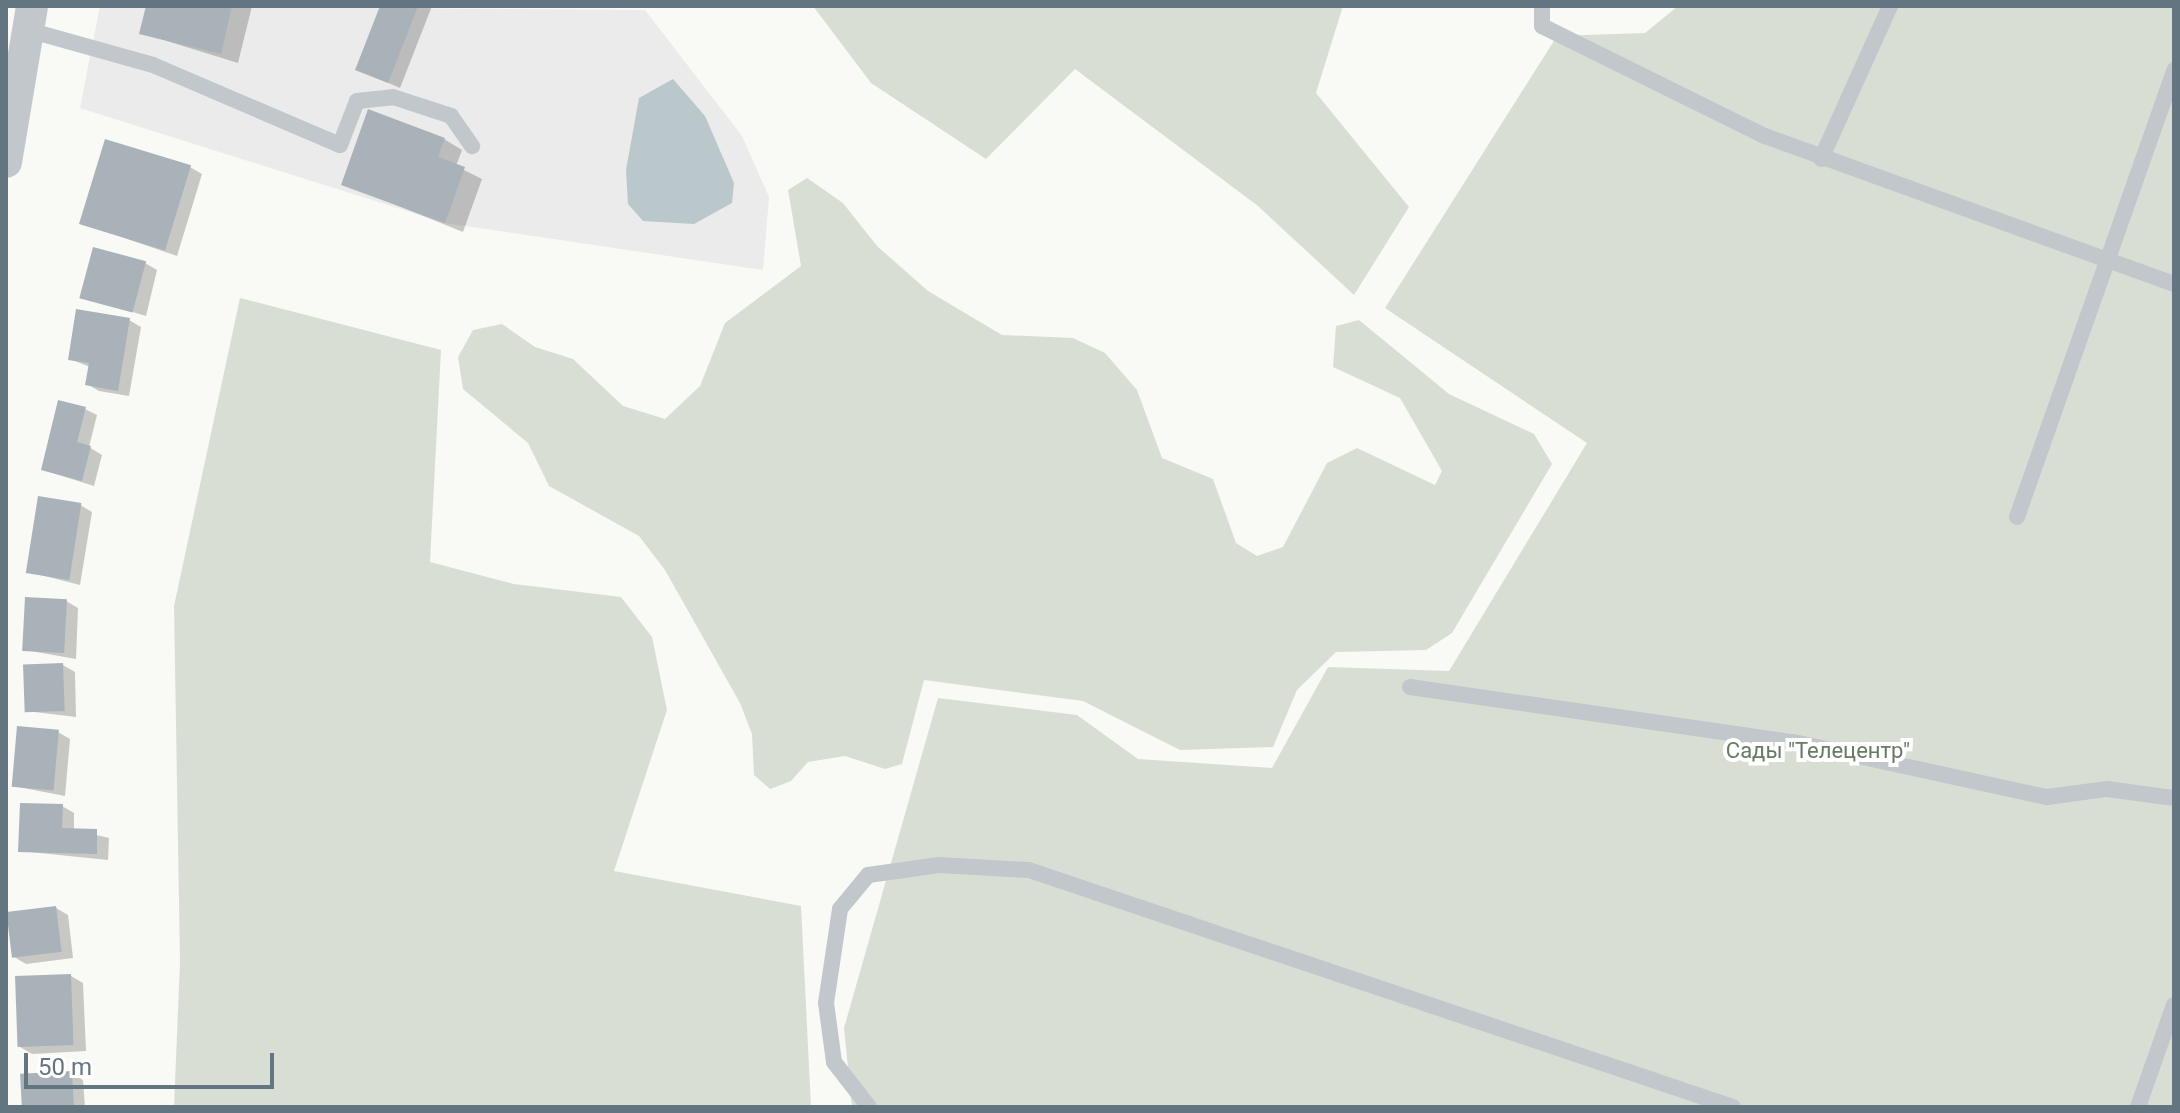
<!DOCTYPE html>
<meta charset="utf-8">
<style>
body{margin:0}
#map{position:relative;width:2180px;height:1113px;overflow:hidden;background:#f9f9f6;font-family:Roboto,sans-serif}
div>[style]{position:absolute}
.built>*{inset:0;background:#eaebea}
.green>*{inset:0;background:#d9ded5}
.water>*{inset:0;background:#bac7cb}
.shadow>*{inset:0;background:#0003}
.building>*{inset:0;background:#a9b2b8;transform-origin:0 0}
.service>*{height:16px;margin:-8px;padding:0 8px;transform-origin:8px;border-radius:8px;background:#c2c7cb}
.minor>*{height:32px;margin:-16px;padding:0 16px;transform-origin:16px;border-radius:16px;background:#c2c7cb}
span{translate:-50% -50%;white-space:nowrap;text-align:center;line-height:1.15;-webkit-text-stroke:8px #fff;paint-order:stroke}
.park-label{font-size:22px;color:#677a63}
.frame{position:absolute;inset:0;border:8px solid #647582;pointer-events:none}
.scale{position:absolute;left:24px;top:1053px;width:250px;height:36px;box-sizing:border-box;border:4px solid #647582;border-top:0;padding-left:10px;font-size:24px;line-height:28px;white-space:nowrap;color:#647582;-webkit-text-stroke:6px #fff;paint-order:stroke}
</style>
<div id="map">
<div class="built">
<i style="clip-path:polygon(100px 6px,645px 10px,742px 136px,769px 197px,763px 270px,445px 223px,80px 108px)"></i>
</div>
<div class="green">
<i style="clip-path:polygon(813px 6px,1343px 6px,1316px 93px,1409px 207px,1354px 295px,1258px 206px,1075px 69px,986px 159px,871px 83px)"></i>
<i style="clip-path:polygon(1678px 6px,2174px 6px,2174px 1107px,852px 1107px,844px 1028px,938px 698px,1077px 715px,1138px 759px,1272px 768px,1328px 667px,1449px 671px,1587px 443px,1385px 308px,1557px 36px,1645px 33px)"></i>
<i style="clip-path:polygon(807px 178px,843px 203px,877px 246px,928px 291px,1002px 335px,1073px 338px,1105px 353px,1137px 390px,1162px 458px,1213px 479px,1236px 543px,1257px 556px,1283px 547px,1327px 463px,1357px 448px,1435px 485px,1442px 471px,1400px 398px,1333px 367px,1336px 326px,1359px 320px,1449px 394px,1534px 434px,1552px 464px,1452px 633px,1426px 650px,1336px 652px,1297px 690px,1273px 747px,1180px 750px,1083px 701px,924px 680px,902px 764px,885px 769px,845px 756px,808px 762px,791px 781px,770px 789px,754px 775px,752px 734px,740px 703px,665px 570px,639px 536px,549px 486px,528px 443px,463px 389px,458px 357px,473px 330px,502px 324px,535px 347px,573px 359px,623px 406px,665px 419px,700px 386px,725px 323px,801px 266px,788px 190px)"></i>
<i style="clip-path:polygon(240px 298px,441px 350px,430px 562px,514px 584px,621px 597px,652px 637px,667px 710px,614px 871px,801px 906px,811px 1107px,174px 1107px,180px 962px,174px 606px)"></i>
</div>
<div class="water">
<i style="clip-path:polygon(673px 79px,705px 116px,734px 183px,732px 203px,694px 224px,643px 221px,628px 204px,626px 170px,639px 98px)"></i>
</div>
<div class="shadow">
<i style="clip-path:polygon(148px 6px,252px 6px,238px 63px,141px 33px)"></i>
<i style="clip-path:polygon(382px 6px,432px 6px,400px 88px,357px 69px)"></i>
<i style="clip-path:polygon(444px 139px,462px 150px,456px 166px,482px 179px,463px 232px,344px 184px)"></i>
<i style="clip-path:polygon(190px 167px,202px 174px,177px 256px,81px 223px)"></i>
<i style="clip-path:polygon(145px 263px,157px 270px,146px 316px,82px 297px)"></i>
<i style="clip-path:polygon(129px 320px,141px 327px,129px 396px,99px 391px,87px 384px,90px 367px,70px 359px)"></i>
<i style="clip-path:polygon(85px 409px,97px 415px,89px 447px,102px 455px,94px 486px,43px 470px)"></i>
<i style="clip-path:polygon(80px 505px,92px 512px,80px 585px,29px 572px)"></i>
<i style="clip-path:polygon(66px 601px,78px 608px,76px 659px,25px 650px)"></i>
<i style="clip-path:polygon(63px 665px,75px 672px,76px 717px,26px 711px)"></i>
<i style="clip-path:polygon(58px 732px,70px 739px,65px 796px,13px 786px)"></i>
<i style="clip-path:polygon(62px 806px,74px 813px,74px 830px,109px 838px,108px 860px,20px 851px)"></i>
<i style="clip-path:polygon(56px 908px,68px 915px,73px 958px,26px 964px,14px 957px)"></i>
<i style="clip-path:polygon(71px 976px,83px 983px,86px 1051px,32px 1054px,20px 1047px)"></i>
<i style="clip-path:polygon(71px 1073px,83px 1080px,85px 1107px,24px 1107px)"></i>
</div>
<div class="building">
<i style="clip-path:polygon(146px 6px,232px 6px,221px 54px,139px 34px)"></i>
<i style="clip-path:polygon(380px 6px,418px 6px,388px 83px,355px 70px)"></i>
<i style="clip-path:polygon(368px 109px,445px 138px,438px 157px,465px 167px,445px 223px,341px 185px)"></i>
<i style="left:105px;top:139px;width:90px;height:89px;rotate:17deg"></i>
<i style="left:93px;top:247px;width:55px;height:53px;rotate:15deg"></i>
<i style="clip-path:polygon(76px 309px,130px 318px,118px 391px,85px 385px,89px 363px,68px 360px)"></i>
<i style="clip-path:polygon(58px 400px,86px 407px,77px 442px,91px 446px,82px 481px,41px 470px)"></i>
<i style="left:38px;top:496px;width:44px;height:78px;rotate:9deg"></i>
<i style="left:25px;top:597px;width:42px;height:54px;rotate:3deg"></i>
<i style="left:63px;top:663px;width:48px;height:40px;rotate:88deg"></i>
<i style="left:17px;top:726px;width:42px;height:61px;rotate:5deg"></i>
<i style="clip-path:polygon(20px 803px,63px 804px,62px 828px,97px 829px,97px 854px,18px 852px)"></i>
<i style="left:56px;top:906px;width:46px;height:50px;rotate:83deg"></i>
<i style="left:71px;top:974px;width:71px;height:56px;rotate:88deg"></i>
<i style="left:72px;top:1071px;width:36px;height:52px;rotate:87deg"></i>
</div>
<div class="service">
<i style="left:1542px;top:6px;width:20px;rotate:90deg"></i>
<i style="left:1542px;top:26px;width:249px;rotate:26.3deg"></i>
<i style="left:1765px;top:136px;width:435px;rotate:19.9deg"></i>
<i style="left:28px;top:30px;width:130px;rotate:15.6deg"></i>
<i style="left:153px;top:65px;width:203px;rotate:23.2deg"></i>
<i style="left:340px;top:145px;width:47px;rotate:-68.9deg"></i>
<i style="left:357px;top:101px;width:36px;rotate:-6deg"></i>
<i style="left:393px;top:97px;width:61px;rotate:18.1deg"></i>
<i style="left:451px;top:116px;width:37px;rotate:55deg"></i>
<i style="left:1821px;top:159px;width:168px;rotate:-65.7deg"></i>
<i style="left:2017px;top:517px;width:474px;rotate:-70.6deg"></i>
<i style="left:1410px;top:687px;width:388px;rotate:8.2deg"></i>
<i style="left:1794px;top:742px;width:259px;rotate:12.3deg"></i>
<i style="left:2047px;top:797px;width:61px;rotate:-7.6deg"></i>
<i style="left:2107px;top:789px;width:68px;rotate:7.7deg"></i>
<i style="left:869px;top:1107px;width:57px;rotate:-127.9deg"></i>
<i style="left:834px;top:1062px;width:60px;rotate:-97.7deg"></i>
<i style="left:826px;top:1003px;width:95px;rotate:-81.5deg"></i>
<i style="left:840px;top:909px;width:44px;rotate:-50.5deg"></i>
<i style="left:868px;top:875px;width:72px;rotate:-8deg"></i>
<i style="left:939px;top:865px;width:90px;rotate:3.2deg"></i>
<i style="left:1029px;top:870px;width:743px;rotate:18.61deg"></i>
<i style="left:2138px;top:1107px;width:108px;rotate:-70.6deg"></i>
</div>
<div class="minor">
<i style="left:6px;top:162px;width:158px;rotate:-80.5deg"></i>
</div>
<div class="park-label">
<span style="left:1818px;top:751px">Сады "Телецентр"</span>
</div>
<div class="frame"></div>
<div class="scale">50 m</div>
</div>
